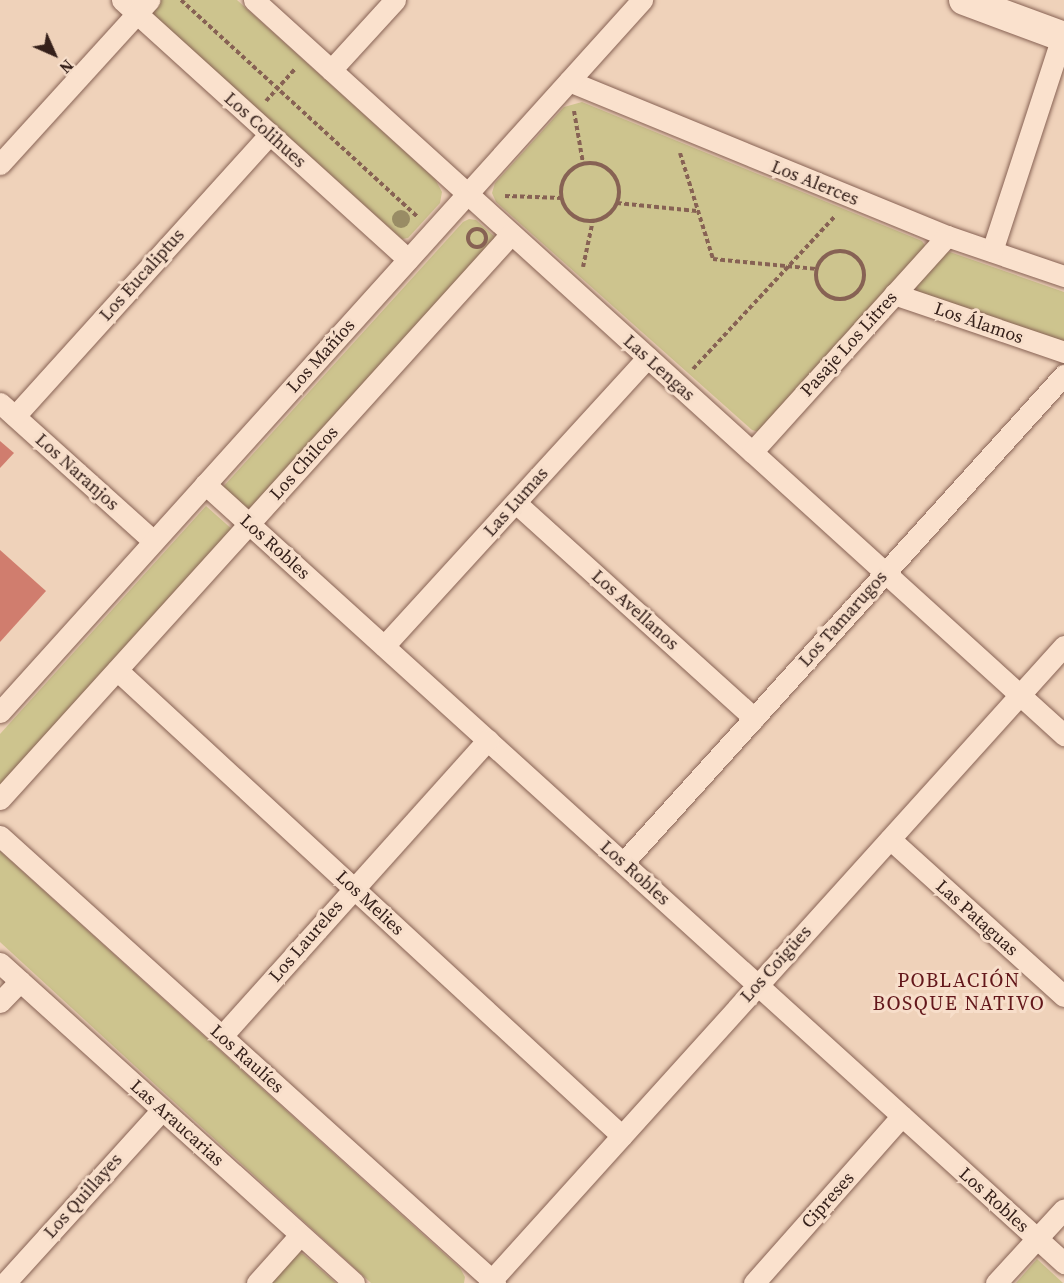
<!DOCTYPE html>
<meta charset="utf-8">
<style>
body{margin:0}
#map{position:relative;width:1064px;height:1283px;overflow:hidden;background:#efd2ba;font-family:"Source Serif 4",serif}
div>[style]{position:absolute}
.green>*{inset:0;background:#cdc48e}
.building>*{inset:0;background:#d07d6e}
.path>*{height:4px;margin-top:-2px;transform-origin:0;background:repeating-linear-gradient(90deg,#876254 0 4.5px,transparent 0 7.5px)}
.path>.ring{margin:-2px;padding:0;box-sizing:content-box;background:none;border:4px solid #876254;border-radius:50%}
.roads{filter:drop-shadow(0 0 2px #876254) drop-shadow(0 0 2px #876254)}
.minor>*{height:21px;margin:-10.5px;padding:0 10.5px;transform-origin:10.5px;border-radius:10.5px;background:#fae1cd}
.secondary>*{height:30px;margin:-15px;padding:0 15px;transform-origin:15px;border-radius:15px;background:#fae1cd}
.trees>*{width:18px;height:18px;margin:-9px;border-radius:50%;background:#998c65}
span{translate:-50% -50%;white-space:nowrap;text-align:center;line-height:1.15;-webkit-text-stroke:6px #f7deca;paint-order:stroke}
.street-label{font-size:18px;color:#35201a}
.neighbourhood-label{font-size:20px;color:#63171b;letter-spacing:1.5px}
.north{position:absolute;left:24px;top:24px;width:60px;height:60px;-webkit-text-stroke:4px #f7deca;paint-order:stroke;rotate:135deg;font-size:16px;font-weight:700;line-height:24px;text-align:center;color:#35201a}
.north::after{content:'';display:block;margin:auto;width:21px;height:27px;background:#35201a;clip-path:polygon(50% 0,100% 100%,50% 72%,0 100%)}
</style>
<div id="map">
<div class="green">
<i style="clip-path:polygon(159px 0,237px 0,435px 179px,442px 192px,440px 203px,408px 238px,402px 239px,151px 13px)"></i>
<i style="clip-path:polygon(582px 102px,922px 241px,926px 247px,759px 432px,752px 430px,496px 202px,492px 193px,495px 183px,564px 107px)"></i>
<i style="clip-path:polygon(469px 219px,476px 220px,495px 237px,252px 512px,223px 487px,463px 222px)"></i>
<i style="clip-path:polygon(950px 252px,1064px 292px,1064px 346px,915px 294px,912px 289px,944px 253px)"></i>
<i style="clip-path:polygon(206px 506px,234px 531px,0 792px,0 734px)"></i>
<i style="clip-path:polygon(0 851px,460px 1268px,465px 1277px,464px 1283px,371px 1283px,0 942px)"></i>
<i style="clip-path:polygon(297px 1252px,303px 1254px,336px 1283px,265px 1283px)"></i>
<i style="clip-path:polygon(1037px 1259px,1063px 1283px,1016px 1283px)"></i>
</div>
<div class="building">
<i style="clip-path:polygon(0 441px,14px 453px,0 468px)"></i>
<i style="clip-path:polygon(0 550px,46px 591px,0 642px)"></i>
</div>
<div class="path">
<i style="left:181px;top:0;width:320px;rotate:42.5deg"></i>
<i style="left:266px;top:101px;width:43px;rotate:-47.8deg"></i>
<i style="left:574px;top:111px;width:53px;rotate:80.2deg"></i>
<i style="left:680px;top:153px;width:111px;rotate:72.7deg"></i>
<i style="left:713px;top:259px;width:103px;rotate:5.5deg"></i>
<i class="ring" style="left:561px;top:163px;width:54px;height:54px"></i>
<i style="left:505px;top:196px;width:56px;rotate:2deg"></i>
<i style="left:617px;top:203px;width:80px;rotate:5.7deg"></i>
<i class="ring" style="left:468px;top:229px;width:14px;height:14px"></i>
<i class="ring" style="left:816px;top:251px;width:44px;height:44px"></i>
<i style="left:583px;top:267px;width:48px;rotate:-78deg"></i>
<i style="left:693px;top:369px;width:209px;rotate:-47.1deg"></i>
</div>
<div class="roads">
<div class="minor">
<i style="left:122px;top:0;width:386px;rotate:42.2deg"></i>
<i style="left:254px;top:0;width:1094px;rotate:42.22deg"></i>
<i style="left:331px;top:70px;width:95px;rotate:-47.6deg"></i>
<i style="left:569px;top:81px;width:409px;rotate:22.3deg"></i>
<i style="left:947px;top:236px;width:124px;rotate:18.9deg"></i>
<i style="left:0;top:164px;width:222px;rotate:-47.7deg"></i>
<i style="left:992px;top:251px;width:225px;rotate:-71.9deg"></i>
<i style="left:894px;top:294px;width:180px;rotate:18.8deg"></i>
<i style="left:0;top:403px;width:206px;rotate:42deg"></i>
<i style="left:15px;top:416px;width:380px;rotate:-47.9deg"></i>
<i style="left:752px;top:452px;width:291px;rotate:-47.9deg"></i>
<i style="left:205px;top:484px;width:1160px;rotate:42.2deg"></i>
<i style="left:516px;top:503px;width:321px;rotate:42.1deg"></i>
<i style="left:384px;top:646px;width:391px;rotate:-47.6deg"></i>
<i style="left:117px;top:670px;width:687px;rotate:42.7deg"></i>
<i style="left:0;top:712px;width:959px;rotate:-47.96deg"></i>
<i style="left:0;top:799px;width:762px;rotate:-47.87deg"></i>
<i style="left:0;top:836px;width:667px;rotate:42.08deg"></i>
<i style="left:890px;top:839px;width:234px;rotate:42.1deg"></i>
<i style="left:623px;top:863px;width:658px;rotate:-47.9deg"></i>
<i style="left:0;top:963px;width:477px;rotate:42.1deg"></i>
<i style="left:0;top:1002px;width:29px;rotate:-46deg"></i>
<i style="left:222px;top:1036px;width:398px;rotate:-48.1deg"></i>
<i style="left:5px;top:1283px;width:234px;rotate:-47.8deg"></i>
<i style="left:257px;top:1283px;width:64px;rotate:-48.1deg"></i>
<i style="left:489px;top:1283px;width:858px;rotate:-47.93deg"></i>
<i style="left:754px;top:1283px;width:223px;rotate:-48.5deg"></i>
<i style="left:996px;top:1283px;width:100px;rotate:-47.4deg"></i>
</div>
<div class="secondary">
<i style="left:964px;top:0;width:107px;rotate:20.3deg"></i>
</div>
</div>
<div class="trees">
<i style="left:401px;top:219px"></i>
</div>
<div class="street-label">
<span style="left:265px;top:130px;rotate:42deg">Los Colihues</span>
<span style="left:815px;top:183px;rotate:22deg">Los Alerces</span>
<span style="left:142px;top:275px;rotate:-48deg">Los Eucaliptus</span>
<span style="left:979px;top:323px;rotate:19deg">Los Álamos</span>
<span style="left:849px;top:344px;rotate:-48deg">Pasaje Los Litres</span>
<span style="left:321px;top:356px;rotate:-48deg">Los Mañíos</span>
<span style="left:659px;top:368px;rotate:42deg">Las Lengas</span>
<span style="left:304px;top:463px;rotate:-48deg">Los Chilcos</span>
<span style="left:77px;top:472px;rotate:42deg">Los Naranjos</span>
<span style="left:516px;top:502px;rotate:-48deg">Las Lumas</span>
<span style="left:275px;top:547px;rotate:42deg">Los Robles</span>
<span style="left:635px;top:610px;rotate:42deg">Los Avellanos</span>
<span style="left:843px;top:619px;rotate:-48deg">Los Tamarugos</span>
<span style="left:635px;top:873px;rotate:42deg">Los Robles</span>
<span style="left:370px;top:903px;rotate:43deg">Los Melies</span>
<span style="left:977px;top:918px;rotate:42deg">Las Pataguas</span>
<span style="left:306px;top:941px;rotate:-49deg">Los Laureles</span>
<span style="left:776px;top:964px;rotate:-48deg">Los Coigües</span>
<span style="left:247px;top:1059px;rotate:42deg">Los Raulíes</span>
<span style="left:177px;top:1123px;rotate:42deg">Las Araucarias</span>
<span style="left:83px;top:1196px;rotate:-48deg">Los Quillayes</span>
<span style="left:828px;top:1200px;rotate:-48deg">Cipreses</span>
<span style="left:994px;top:1200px;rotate:42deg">Los Robles</span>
</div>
<div class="neighbourhood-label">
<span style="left:959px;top:992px">POBLACIÓN<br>BOSQUE NATIVO</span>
</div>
<div class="north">N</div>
</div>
